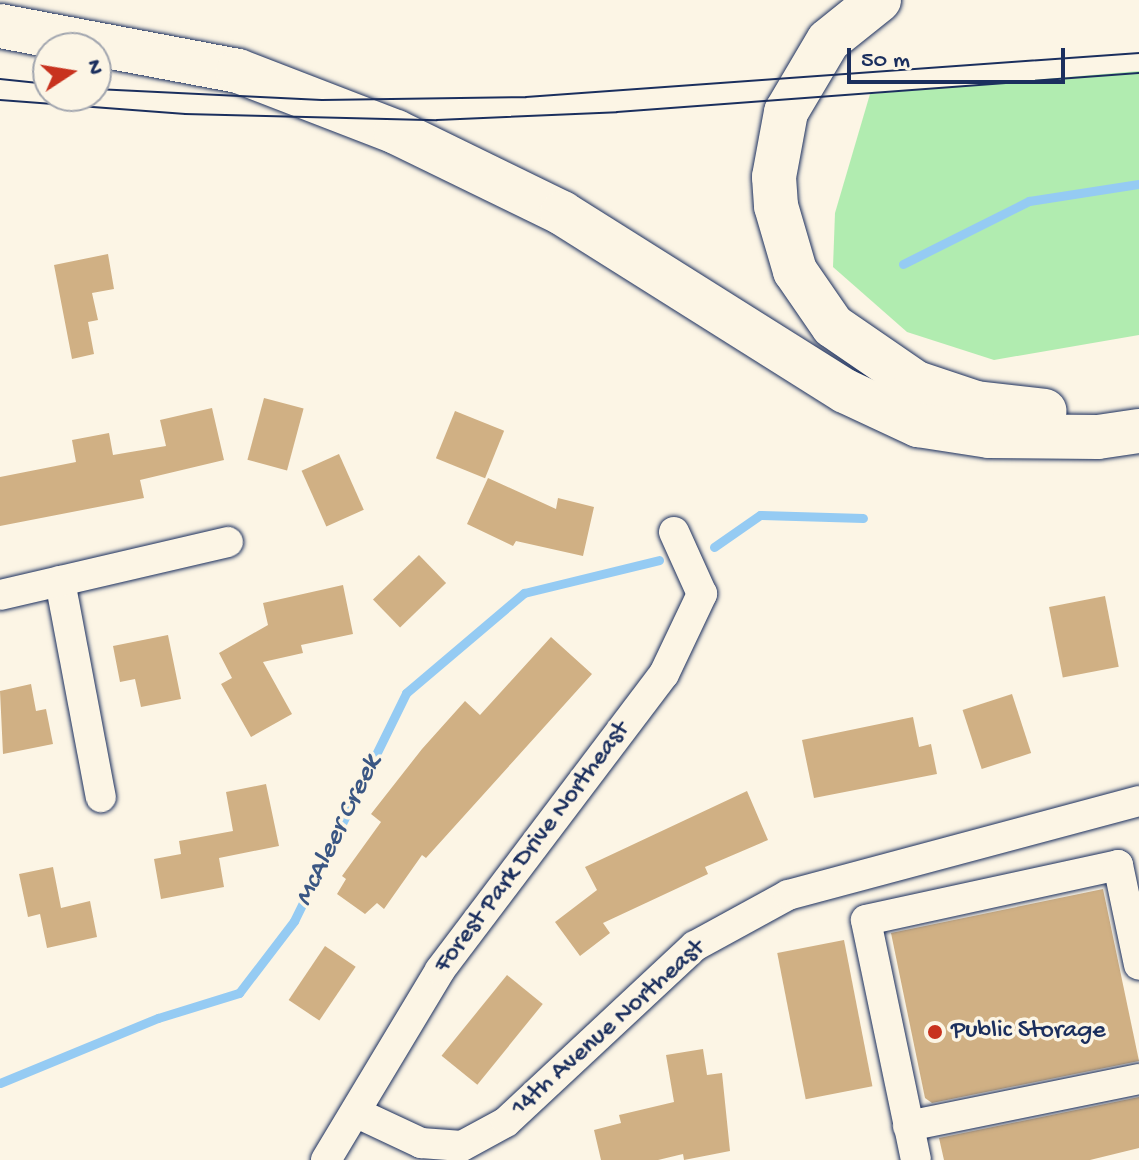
<!DOCTYPE html>
<style>
body{margin:0}
#map{position:relative;width:1139px;height:1160px;overflow:hidden;background:#fcf5e5;font-family:"Gochi Hand",sans-serif}
div>[style]{position:absolute}
.green>*{inset:0;background:#b1ecb0}
.stream>*{height:9px;margin:-4.5px;padding:0 4.5px;transform-origin:4.5px;border-radius:4.5px;background:#95cbf3}
.building>*{inset:0;background:#d0b084;transform-origin:0 0}
.roads{filter:drop-shadow(0 0 2px #1b2f5e) drop-shadow(0 0 2px #1b2f5e)}
.minor>*{height:30px;margin:-15px;padding:0 15px;transform-origin:15px;border-radius:15px;background:#fcf5e5}
.highway>*{height:44px;margin:-22px;padding:0 22px;transform-origin:22px;border-radius:22px;background:#fcf5e5}
.tram>*{height:2px;margin:-1px;padding:0 1px;transform-origin:1px;border-radius:1px;background:#1b2f5e}
.dots>*{width:22px;height:22px;translate:-50% -50%;box-sizing:border-box;border:4px solid #fcf5e5;border-radius:50%}
span{translate:-50% -50%;white-space:nowrap;text-align:center;line-height:1.15;-webkit-text-stroke:7px #fcf5e5;paint-order:stroke}
.street-label{font-size:26px;color:#1b2f5e}
.poi-label{font-size:26px;color:#1b2f5e}
.left{translate:0 -50%;text-align:left}
.water-label{font-size:28px;color:#3a5683;font-style:italic}
.north{position:absolute;left:32px;top:32px;width:80px;height:80px;box-sizing:border-box;background:#fcf5e5;border:2px solid #a2a6af;border-radius:50%;rotate:78deg;font-size:22px;font-weight:700;line-height:32px;text-align:center;color:#1b2f5e}
.north::after{content:'';display:block;margin:auto;width:28px;height:36px;background:#c8321e;clip-path:polygon(50% 0,100% 100%,50% 72%,0 100%)}
.scale{position:absolute;left:847px;top:48px;width:218px;height:36px;box-sizing:border-box;border:4px solid #1b2f5e;border-top:0;padding-left:10px;font-size:24px;line-height:28px;white-space:nowrap;color:#1b2f5e;-webkit-text-stroke:6px #fcf5e5;paint-order:stroke}
</style>
<div id="map">
<div class="green">
<i style="clip-path:polygon(1139px 71px,1139px 335px,994px 360px,907px 332px,833px 267px,835px 213px,870px 94px)"></i>
</div>
<div class="stream">
<i style="left:903px;top:264px;width:141px;rotate:-26.6deg"></i>
<i style="left:1029px;top:201px;width:111px;rotate:-8.8deg"></i>
<i style="left:714px;top:547px;width:56px;rotate:-34.8deg"></i>
<i style="left:760px;top:515px;width:103px;rotate:1.7deg"></i>
<i style="left:0;top:1083px;width:171px;rotate:-22.4deg"></i>
<i style="left:158px;top:1018px;width:85px;rotate:-17.2deg"></i>
<i style="left:239px;top:993px;width:91px;rotate:-52.6deg"></i>
<i style="left:294px;top:921px;width:254px;rotate:-63.8deg"></i>
<i style="left:406px;top:693px;width:155px;rotate:-40.3deg"></i>
<i style="left:524px;top:593px;width:139px;rotate:-13.7deg"></i>
</div>
<div class="building">
<i style="clip-path:polygon(108px 254px,114px 289px,92px 293px,98px 320px,88px 322px,94px 354px,72px 359px,54px 265px)"></i>
<i style="left:264px;top:398px;width:41px;height:64px;rotate:15deg"></i>
<i style="clip-path:polygon(212px 408px,224px 460px,140px 480px,144px 498px,0 526px,0 477px,76px 462px,72px 440px,109px 433px,113px 455px,166px 446px,160px 420px)"></i>
<i style="left:455px;top:411px;width:53px;height:51px;rotate:22deg"></i>
<i style="left:339px;top:454px;width:61px;height:41px;rotate:66deg"></i>
<i style="clip-path:polygon(488px 478px,556px 509px,558px 498px,594px 507px,583px 556px,516px 541px,513px 546px,467px 524px)"></i>
<i style="left:419px;top:555px;width:39px;height:64px;rotate:46deg"></i>
<i style="clip-path:polygon(343px 585px,353px 634px,301px 645px,303px 653px,263px 662px,292px 714px,251px 737px,221px 684px,232px 678px,219px 653px,268px 625px,263px 603px)"></i>
<i style="left:1105px;top:596px;width:72px;height:57px;rotate:79deg"></i>
<i style="clip-path:polygon(168px 635px,181px 699px,141px 707px,135px 679px,120px 682px,113px 646px)"></i>
<i style="clip-path:polygon(551px 637px,592px 674px,426px 858px,422px 855px,384px 909px,377px 903px,365px 914px,337px 894px,346px 879px,342px 876px,381px 822px,371px 814px,422px 749px,465px 701px,480px 715px)"></i>
<i style="clip-path:polygon(31px 684px,36px 711px,46px 709px,53px 744px,3px 754px,0 691px)"></i>
<i style="left:1012px;top:694px;width:62px;height:52px;rotate:72deg"></i>
<i style="clip-path:polygon(913px 717px,919px 747px,931px 744px,937px 774px,814px 798px,802px 740px)"></i>
<i style="clip-path:polygon(266px 784px,279px 846px,219px 858px,224px 887px,161px 899px,154px 859px,181px 854px,179px 841px,233px 831px,226px 792px)"></i>
<i style="clip-path:polygon(747px 791px,768px 840px,705px 867px,708px 874px,603px 923px,610px 933px,580px 956px,555px 922px,597px 890px,585px 867px)"></i>
<i style="clip-path:polygon(53px 867px,61px 908px,90px 901px,97px 937px,47px 948px,40px 914px,28px 917px,19px 874px)"></i>
<i style="clip-path:polygon(1103px 889px,1139px 1061px,932px 1103px,925px 1098px,891px 933px)"></i>
<i style="left:844px;top:940px;width:149px;height:68px;rotate:79deg"></i>
<i style="left:325px;top:946px;width:37px;height:65px;rotate:34deg"></i>
<i style="left:507px;top:975px;width:46px;height:104px;rotate:39deg"></i>
<i style="clip-path:polygon(703px 1049px,707px 1075px,722px 1073px,730px 1151px,684px 1160px,683px 1154px,658px 1160px,601px 1160px,594px 1130px,621px 1123px,619px 1115px,674px 1102px,666px 1055px)"></i>
<i style="clip-path:polygon(1139px 1097px,1139px 1148px,1090px 1160px,944px 1160px,939px 1138px)"></i>
</div>
<div class="roads">
<div class="minor">
<i style="left:60px;top:581px;width:220px;rotate:79.3deg"></i>
<i style="left:0;top:595px;width:234px;rotate:-13.1deg"></i>
<i style="left:357px;top:1113px;width:71px;rotate:25.1deg"></i>
<i style="left:421px;top:1143px;width:41px;rotate:4.2deg"></i>
<i style="left:462px;top:1146px;width:50px;rotate:-28.6deg"></i>
<i style="left:506px;top:1122px;width:258px;rotate:-43deg"></i>
<i style="left:695px;top:946px;width:106px;rotate:-28.7deg"></i>
<i style="left:788px;top:895px;width:363px;rotate:-15deg"></i>
<i style="left:908px;top:1126px;width:236px;rotate:-11.5deg"></i>
<i style="left:326px;top:1160px;width:222px;rotate:-59deg"></i>
<i style="left:440px;top:970px;width:371px;rotate:-52.9deg"></i>
<i style="left:664px;top:674px;width:89px;rotate:-64.6deg"></i>
<i style="left:702px;top:594px;width:68px;rotate:-114.3deg"></i>
<i style="left:916px;top:1160px;width:245px;rotate:-101.8deg"></i>
<i style="left:866px;top:920px;width:258px;rotate:-12.3deg"></i>
<i style="left:1118px;top:865px;width:102px;rotate:78.1deg"></i>
</div>
<div class="highway">
<i style="left:879px;top:0;width:65px;rotate:141.2deg"></i>
<i style="left:828px;top:41px;width:82px;rotate:120.6deg"></i>
<i style="left:786px;top:112px;width:66px;rotate:100.5deg"></i>
<i style="left:774px;top:177px;width:29px;rotate:86deg"></i>
<i style="left:776px;top:206px;width:68px;rotate:73.7deg"></i>
<i style="left:795px;top:271px;width:67px;rotate:55.4deg"></i>
<i style="left:833px;top:326px;width:101px;rotate:34.5deg"></i>
<i style="left:916px;top:383px;width:63px;rotate:18.4deg"></i>
<i style="left:976px;top:403px;width:69px;rotate:6.6deg"></i>
<i style="left:0;top:26px;width:242px;rotate:10.7deg"></i>
<i style="left:238px;top:71px;width:169px;rotate:21.1deg"></i>
<i style="left:396px;top:132px;width:185px;rotate:26deg"></i>
<i style="left:562px;top:213px;width:334px;rotate:32.2deg"></i>
<i style="left:845px;top:391px;width:81px;rotate:25deg"></i>
<i style="left:918px;top:425px;width:72px;rotate:8.8deg"></i>
<i style="left:989px;top:436px;width:109px;rotate:0.5deg"></i>
<i style="left:1098px;top:437px;width:41px;rotate:-8.3deg"></i>
</div>
</div>
<div class="tram">
<i style="left:0;top:79px;width:48px;rotate:5.9deg"></i>
<i style="left:96px;top:89px;width:226px;rotate:2.8deg"></i>
<i style="left:322px;top:100px;width:204px;rotate:-0.8deg"></i>
<i style="left:526px;top:97px;width:615px;rotate:-4.11deg"></i>
<i style="left:0;top:100px;width:186px;rotate:4.3deg"></i>
<i style="left:185px;top:114px;width:252px;rotate:1.4deg"></i>
<i style="left:437px;top:120px;width:180px;rotate:-2.5deg"></i>
<i style="left:617px;top:112px;width:523px;rotate:-4.27deg"></i>
</div>
<div class="dots">
<i style="left:935px;top:1032px;background:#c8321e"></i>
</div>
<div class="street-label">
<span style="left:533px;top:848px;rotate:-53deg">Forest Park Drive Northeast</span>
<span style="left:609px;top:1029px;rotate:-42deg">14th Avenue Northeast</span>
</div>
<div class="poi-label">
<span class="left" style="left:951px;top:1032px">Public Storage</span>
</div>
<div class="water-label">
<span style="left:339px;top:831px;rotate:-64deg">McAleer Creek</span>
</div>
<div class="north">N</div>
<div class="scale">50 m</div>
</div>
